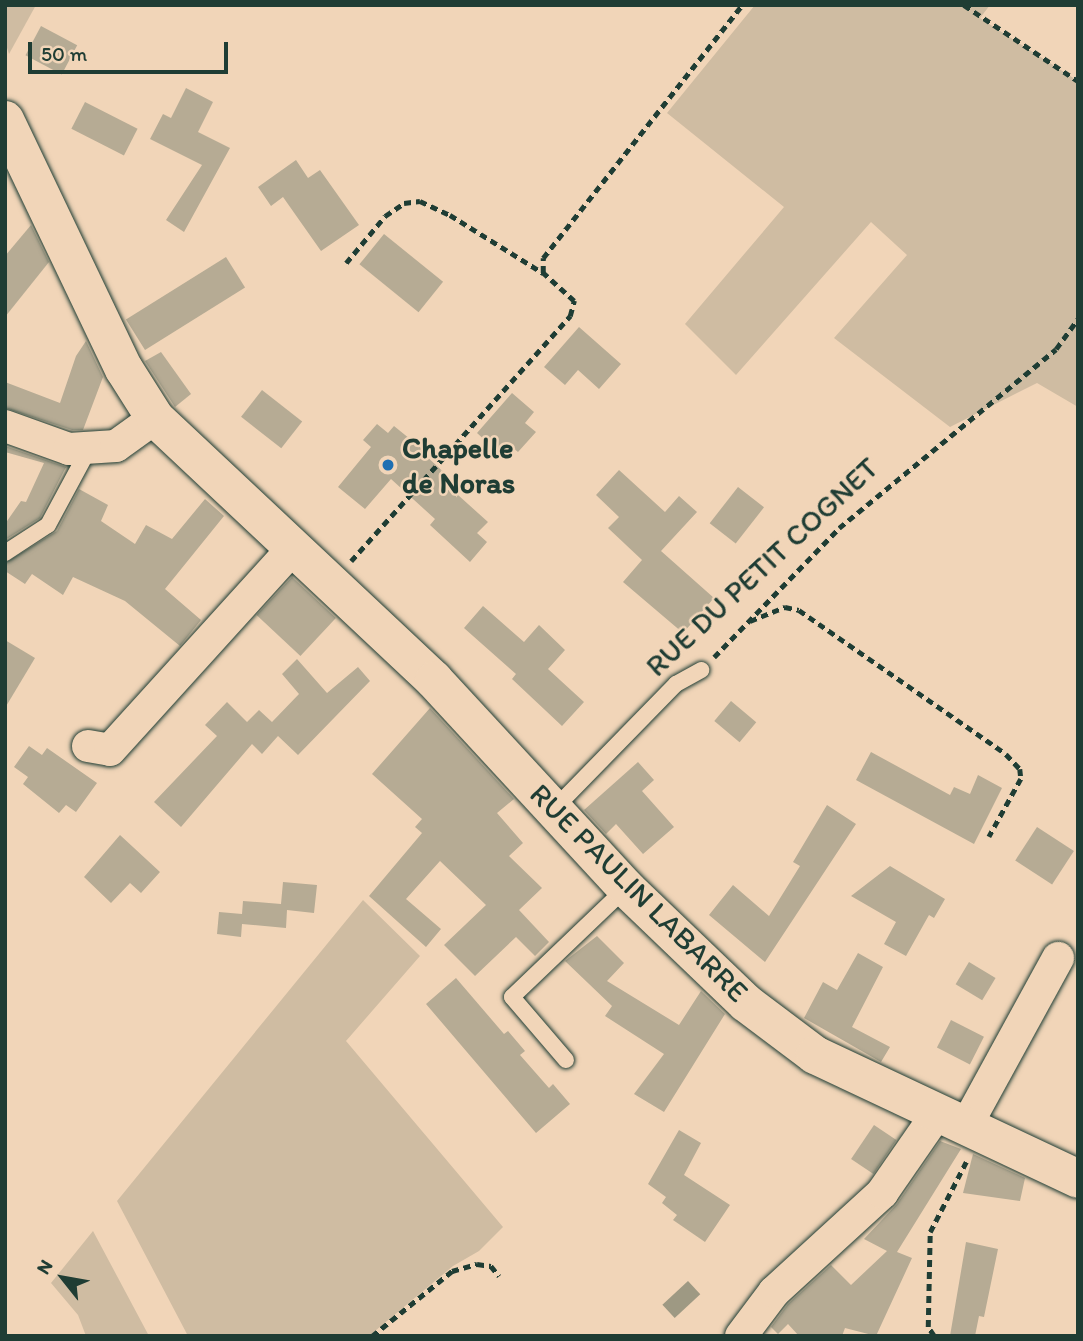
<!DOCTYPE html>
<style>
body{margin:0}
#map{position:relative;width:1083px;height:1341px;overflow:hidden;background:#f1d5b8;font-family:Itim,sans-serif}
div>[style]{position:absolute}
.green>*{inset:0;background:#cfbca2}
.water>*{inset:0;background:#9e9983;transform-origin:0 0}
.building>*{inset:0;background:#b6ab94;transform-origin:0 0}
.path>*{height:4.5px;margin-top:-2.25px;transform-origin:0;background:repeating-linear-gradient(90deg,#1f3d34 0 7px,transparent 0 12px)}
.roads{filter:drop-shadow(0 0 2px #1f3d34) drop-shadow(0 0 2px #1f3d34)}
.lane>*{height:16px;margin:-8px;padding:0 8px;transform-origin:8px;border-radius:8px;background:#f1d5b8}
.street>*{height:32px;margin:-16px;padding:0 16px;transform-origin:16px;border-radius:16px;background:#f1d5b8}
.secondary>*{height:38px;margin:-19px;padding:0 19px;transform-origin:19px;border-radius:19px;background:#f1d5b8}
.dots>*{width:19px;height:19px;translate:-50% -50%;box-sizing:border-box;border:4px solid #f1d5b8;border-radius:50%}
span{translate:-50% -50%;white-space:nowrap;text-align:center;line-height:1.15;-webkit-text-stroke:5px #f1d5b8;paint-order:stroke}
.poi-label{font-size:30px;color:#1f3d34;font-weight:700}
.left{translate:0 -50%;text-align:left}
.street-label{font-size:30px;color:#1f3d34}
.frame{position:absolute;inset:0;border:7px solid #1f3d34;pointer-events:none}
.north{position:absolute;left:28px;top:1243px;width:70px;height:70px;-webkit-text-stroke:5px #f1d5b8;paint-order:stroke;rotate:301deg;font-size:19px;font-weight:700;line-height:28px;text-align:center;color:#1f3d34}
.north::after{content:'';display:block;margin:auto;width:24px;height:32px;background:#1f3d34;clip-path:polygon(50% 0,100% 100%,50% 72%,0 100%)}
.scale{position:absolute;left:28px;top:42px;width:200px;height:32px;box-sizing:border-box;border:4px solid #1f3d34;border-top:0;padding-left:9px;font-size:21px;line-height:24px;white-space:nowrap;color:#1f3d34;-webkit-text-stroke:5px #f1d5b8;paint-order:stroke}
</style>
<div id="map">
<div class="green">
<i style="clip-path:polygon(5px 5px,36px 5px,9px 54px,5px 41px)"></i>
<i style="clip-path:polygon(755px 5px,990px 5px,980px 18px,1078px 81px,1078px 407px,1037px 383px,950px 427px,834px 338px,907px 255px,871px 222px,736px 375px,685px 324px,784px 207px,667px 113px)"></i>
<i style="clip-path:polygon(363px 900px,420px 956px,346px 1041px,503px 1227px,479px 1251px,453px 1266px,369px 1336px,188px 1336px,117px 1201px)"></i>
<i style="clip-path:polygon(93px 1231px,149px 1336px,86px 1336px,78px 1315px,51px 1283px)"></i>
</div>
<div class="water">
<i style="left:688px;top:1281px;width:18px;height:35px;rotate:47deg"></i>
</div>
<div class="building">
<i style="left:41px;top:26px;width:41px;height:33px;rotate:28deg"></i>
<i style="clip-path:polygon(186px 88px,213px 102px,198px 132px,230px 148px,184px 232px,166px 220px,202px 165px,150px 139px,163px 114px,171px 118px)"></i>
<i style="left:85px;top:102px;width:59px;height:30px;rotate:27deg"></i>
<i style="clip-path:polygon(296px 160px,308px 178px,320px 170px,359px 225px,321px 251px,283px 197px,271px 206px,258px 187px)"></i>
<i style="clip-path:polygon(31px 225px,49px 262px,5px 317px,5px 256px)"></i>
<i style="left:384px;top:234px;width:76px;height:39px;rotate:39deg"></i>
<i style="left:226px;top:257px;width:36px;height:118px;rotate:58deg"></i>
<i style="clip-path:polygon(579px 327px,621px 364px,599px 389px,578px 370px,565px 385px,544px 367px)"></i>
<i style="clip-path:polygon(86px 341px,103px 377px,83px 430px,72px 430px,5px 408px,5px 382px,60px 403px,76px 356px)"></i>
<i style="clip-path:polygon(161px 352px,191px 394px,175px 407px,145px 361px)"></i>
<i style="left:262px;top:390px;width:51px;height:34px;rotate:38deg"></i>
<i style="clip-path:polygon(512px 393px,534px 412px,525px 423px,536px 432px,518px 452px,506px 442px,498px 452px,477px 433px)"></i>
<i style="clip-path:polygon(377px 424px,388px 433px,394px 426px,426px 452px,424px 454px,463px 490px,458px 495px,488px 522px,477px 533px,487px 542px,470px 562px,430px 525px,435px 519px,391px 479px,365px 509px,338px 487px,371px 447px,363px 440px)"></i>
<i style="clip-path:polygon(5px 446px,66px 467px,40px 518px,5px 540px,5px 524px,21px 501px,26px 502px,44px 463px,5px 452px)"></i>
<i style="clip-path:polygon(619px 470px,665px 512px,679px 496px,697px 512px,661px 551px,714px 598px,683px 633px,623px 582px,642px 560px,608px 528px,619px 517px,596px 495px)"></i>
<i style="left:738px;top:487px;width:33px;height:46px;rotate:38deg"></i>
<i style="clip-path:polygon(79px 489px,108px 505px,101px 521px,135px 544px,146px 525px,172px 539px,205px 499px,224px 516px,165px 589px,201px 620px,180px 646px,125px 601px,73px 577px,63px 595px,32px 574px,25px 584px,5px 571px,5px 563px,57px 531px)"></i>
<i style="left:292px;top:577px;width:60px;height:52px;rotate:43deg"></i>
<i style="clip-path:polygon(483px 606px,524px 642px,539px 625px,565px 650px,548px 669px,584px 702px,562px 726px,512px 679px,516px 674px,464px 628px)"></i>
<i style="clip-path:polygon(5px 640px,35px 658px,5px 708px)"></i>
<i style="clip-path:polygon(297px 659px,327px 693px,358px 667px,370px 681px,298px 755px,278px 736px,262px 754px,252px 744px,181px 827px,154px 802px,217px 736px,205px 725px,227px 702px,247px 722px,259px 710px,272px 722px,299px 694px,282px 674px)"></i>
<i style="left:731px;top:701px;width:33px;height:26px;rotate:40deg"></i>
<i style="clip-path:polygon(430px 708px,514px 799px,497px 813px,523px 843px,509px 856px,542px 888px,519px 910px,549px 942px,535px 956px,516px 937px,475px 976px,444px 945px,486px 905px,440px 861px,406px 899px,441px 929px,426px 947px,369px 896px,422px 833px,415px 827px,422px 819px,372px 774px)"></i>
<i style="clip-path:polygon(29px 746px,42px 755px,47px 748px,97px 783px,76px 812px,66px 805px,59px 813px,23px 784px,28px 777px,14px 767px)"></i>
<i style="clip-path:polygon(871px 752px,950px 795px,954px 787px,970px 794px,978px 775px,1002px 788px,974px 844px,856px 780px)"></i>
<i style="clip-path:polygon(638px 762px,654px 780px,642px 791px,674px 827px,643px 854px,616px 824px,606px 834px,584px 810px)"></i>
<i style="clip-path:polygon(827px 805px,856px 824px,765px 962px,709px 915px,733px 885px,769px 916px,800px 866px,793px 862px)"></i>
<i style="left:1037px;top:827px;width:44px;height:40px;rotate:33deg"></i>
<i style="clip-path:polygon(120px 835px,160px 872px,141px 893px,130px 883px,111px 903px,84px 877px)"></i>
<i style="clip-path:polygon(890px 866px,945px 899px,934px 918px,929px 915px,906px 956px,884px 944px,896px 922px,851px 896px)"></i>
<i style="clip-path:polygon(283px 882px,317px 885px,314px 913px,287px 910px,286px 928px,242px 924px,241px 937px,217px 934px,219px 912px,242px 914px,243px 901px,281px 904px)"></i>
<i style="clip-path:polygon(597px 936px,624px 963px,607px 981px,679px 1025px,701px 991px,725px 1014px,664px 1112px,634px 1094px,664px 1054px,605px 1016px,612px 1006px,565px 961px)"></i>
<i style="clip-path:polygon(858px 953px,883px 967px,852px 1027px,890px 1047px,881px 1062px,804px 1018px,823px 982px,837px 990px)"></i>
<i style="left:969px;top:962px;width:31px;height:26px;rotate:31deg"></i>
<i style="clip-path:polygon(456px 978px,504px 1034px,508px 1031px,525px 1051px,520px 1055px,549px 1088px,553px 1084px,570px 1104px,536px 1133px,426px 1004px)"></i>
<i style="left:951px;top:1020px;width:37px;height:31px;rotate:27deg"></i>
<i style="left:874px;top:1125px;width:27px;height:41px;rotate:34deg"></i>
<i style="clip-path:polygon(679px 1130px,701px 1143px,684px 1175px,730px 1205px,705px 1242px,673px 1220px,677px 1215px,662px 1203px,666px 1197px,648px 1184px)"></i>
<i style="clip-path:polygon(940px 1141px,961px 1149px,897px 1252px,912px 1258px,876px 1336px,845px 1328px,842px 1336px,799px 1336px,788px 1324px,778px 1334px,771px 1327px,788px 1304px,831px 1265px,851px 1285px,887px 1251px,864px 1239px,897px 1204px)"></i>
<i style="clip-path:polygon(973px 1154px,1025px 1178px,1020px 1201px,963px 1193px)"></i>
<i style="clip-path:polygon(966px 1242px,998px 1249px,984px 1317px,979px 1316px,975px 1336px,950px 1336px)"></i>
</div>
<div class="path">
<i style="left:964px;top:5px;width:137px;rotate:33.7deg"></i>
<i style="left:346px;top:263px;width:61px;rotate:-50.3deg"></i>
<i style="left:385px;top:216px;width:23px;rotate:-34deg"></i>
<i style="left:404px;top:203px;width:16px;rotate:-7deg"></i>
<i style="left:420px;top:201px;width:33px;rotate:25deg"></i>
<i style="left:450px;top:215px;width:110px;rotate:31.9deg"></i>
<i style="left:351px;top:561px;width:329px;rotate:-48.2deg"></i>
<i style="left:570px;top:316px;width:16px;rotate:-75deg"></i>
<i style="left:574px;top:301px;width:42px;rotate:-137.9deg"></i>
<i style="left:543px;top:273px;width:15px;rotate:-90deg"></i>
<i style="left:543px;top:258px;width:322px;rotate:-51.8deg"></i>
<i style="left:750px;top:621px;width:38px;rotate:-22deg"></i>
<i style="left:785px;top:607px;width:14px;rotate:12deg"></i>
<i style="left:799px;top:610px;width:252px;rotate:34.8deg"></i>
<i style="left:1006px;top:754px;width:21px;rotate:47deg"></i>
<i style="left:1020px;top:769px;width:10px;rotate:84deg"></i>
<i style="left:1021px;top:779px;width:66px;rotate:118.9deg"></i>
<i style="left:714px;top:657px;width:180px;rotate:-45.9deg"></i>
<i style="left:839px;top:528px;width:281px;rotate:-39.5deg"></i>
<i style="left:1056px;top:349px;width:37px;rotate:-54deg"></i>
<i style="left:372px;top:1336px;width:103px;rotate:-39.1deg"></i>
<i style="left:452px;top:1271px;width:26px;rotate:-16deg"></i>
<i style="left:477px;top:1264px;width:14px;rotate:8deg"></i>
<i style="left:491px;top:1266px;width:13px;rotate:51deg"></i>
<i style="left:934px;top:1336px;width:11px;rotate:-124deg"></i>
<i style="left:928px;top:1327px;width:95px;rotate:-88.8deg"></i>
<i style="left:930px;top:1232px;width:79px;rotate:-62.8deg"></i>
</div>
<div class="roads">
<div class="lane">
<i style="left:5px;top:553px;width:51px;rotate:-33.1deg"></i>
<i style="left:48px;top:525px;width:89px;rotate:-61.7deg"></i>
<i style="left:554px;top:809px;width:175px;rotate:-45.7deg"></i>
<i style="left:676px;top:684px;width:29px;rotate:-29deg"></i>
<i style="left:566px;top:1060px;width:83px;rotate:-130.6deg"></i>
<i style="left:512px;top:997px;width:158px;rotate:-43.7deg"></i>
</div>
<div class="street">
<i style="left:5px;top:426px;width:68px;rotate:19.8deg"></i>
<i style="left:69px;top:449px;width:47px;rotate:-3.7deg"></i>
<i style="left:116px;top:446px;width:48px;rotate:-35.7deg"></i>
<i style="left:88px;top:746px;width:22px;rotate:10deg"></i>
<i style="left:110px;top:750px;width:274px;rotate:-47.8deg"></i>
<i style="left:965px;top:1128px;width:194px;rotate:-61.3deg"></i>
<i style="left:741px;top:1336px;width:55px;rotate:-53.1deg"></i>
<i style="left:774px;top:1292px;width:147px;rotate:-42.5deg"></i>
<i style="left:882px;top:1193px;width:95px;rotate:-55.3deg"></i>
</div>
<div class="secondary">
<i style="left:5px;top:120px;width:276px;rotate:64.5deg"></i>
<i style="left:124px;top:369px;width:58px;rotate:57.7deg"></i>
<i style="left:155px;top:418px;width:383px;rotate:43.2deg"></i>
<i style="left:434px;top:680px;width:283px;rotate:47.3deg"></i>
<i style="left:626px;top:888px;width:166px;rotate:43.8deg"></i>
<i style="left:746px;top:1003px;width:86px;rotate:37deg"></i>
<i style="left:815px;top:1055px;width:291px;rotate:25.2deg"></i>
</div>
</div>
<div class="dots">
<i style="left:388px;top:465px;background:#1f6fb2"></i>
</div>
<div class="poi-label">
<span class="left" style="left:402px;top:465px">Chapelle<br>de Noras</span>
</div>
<div class="street-label">
<span style="left:762px;top:567px;rotate:-43deg">RUE DU PETIT COGNET</span>
<span style="left:639px;top:893px;rotate:45deg">RUE PAULIN LABARRE</span>
</div>
<div class="frame"></div>
<div class="north">N</div>
<div class="scale">50 m</div>
</div>
